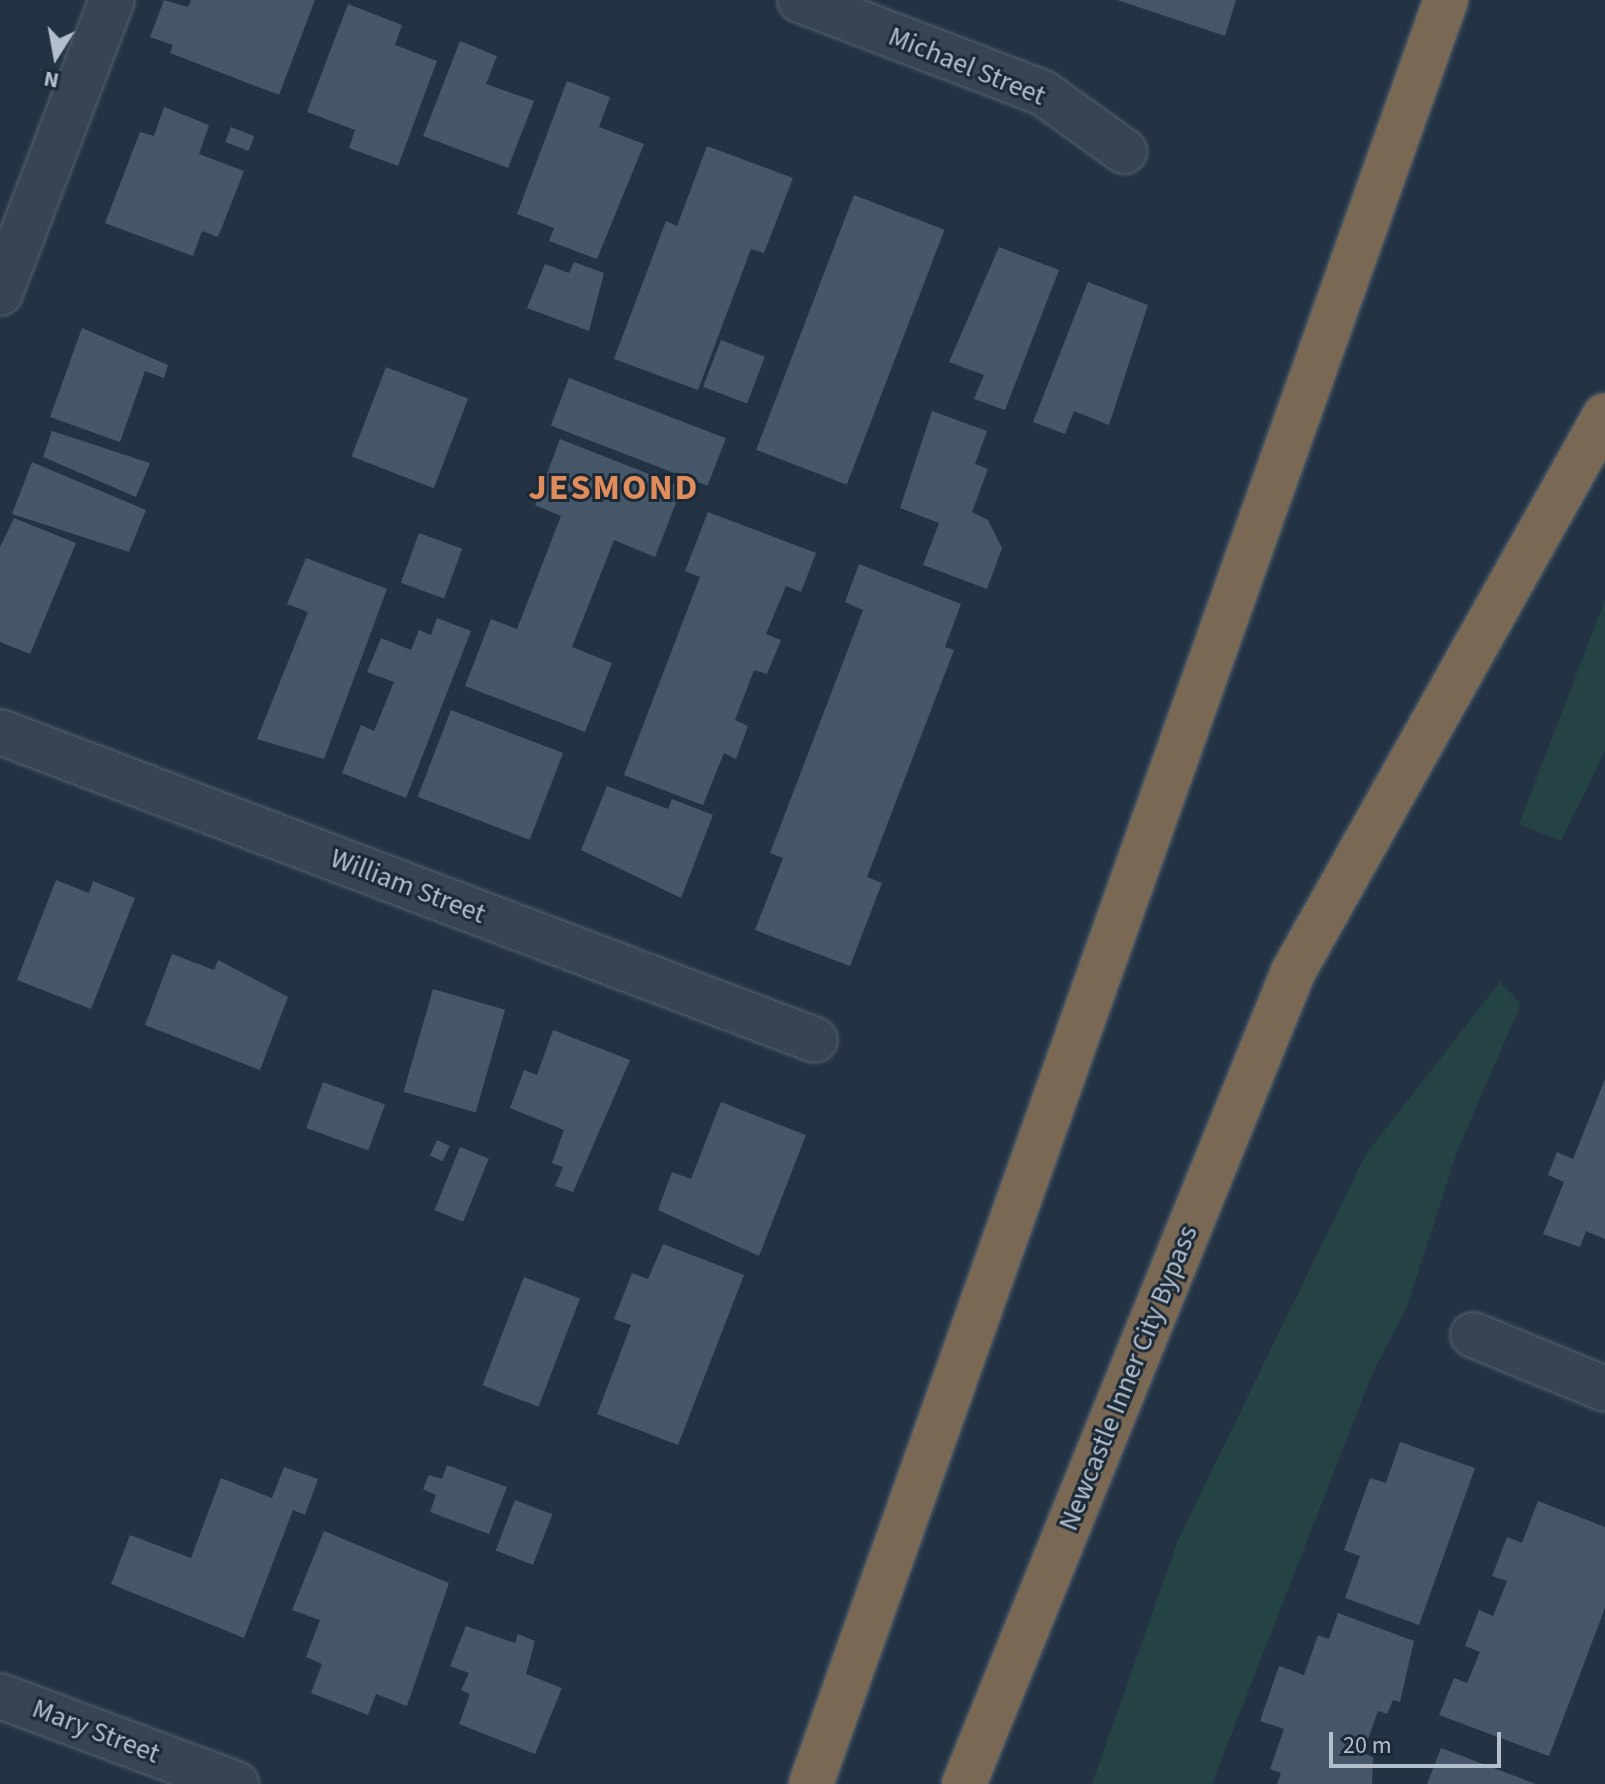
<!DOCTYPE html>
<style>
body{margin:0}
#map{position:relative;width:1605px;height:1784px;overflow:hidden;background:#233343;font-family:"Source Sans 3",sans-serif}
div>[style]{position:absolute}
.green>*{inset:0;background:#254344}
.building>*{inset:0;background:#46576a;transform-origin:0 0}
.roads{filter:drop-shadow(0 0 2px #556270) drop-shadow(0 0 2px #556270)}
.street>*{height:44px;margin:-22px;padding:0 22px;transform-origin:22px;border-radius:22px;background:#374553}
.highway>*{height:44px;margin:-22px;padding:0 22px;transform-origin:22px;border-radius:22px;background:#796854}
span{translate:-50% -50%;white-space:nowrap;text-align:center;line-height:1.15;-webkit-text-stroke:6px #1c2a38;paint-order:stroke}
.street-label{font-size:28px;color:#b4bfcd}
.district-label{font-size:36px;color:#e18c5b;font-weight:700;letter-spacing:2px}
.north{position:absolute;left:16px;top:16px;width:80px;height:80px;-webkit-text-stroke:6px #1c2a38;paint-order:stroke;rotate:191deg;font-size:22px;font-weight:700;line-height:32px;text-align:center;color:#b4bfcd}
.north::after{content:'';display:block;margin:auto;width:28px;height:36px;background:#b4bfcd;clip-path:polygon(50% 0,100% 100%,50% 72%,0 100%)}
.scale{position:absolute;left:1329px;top:1732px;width:172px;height:36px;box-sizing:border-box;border:4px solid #b4bfcd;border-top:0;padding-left:10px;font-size:24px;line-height:28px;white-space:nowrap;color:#b4bfcd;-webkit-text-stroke:6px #1c2a38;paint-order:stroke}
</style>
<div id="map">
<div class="green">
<i style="clip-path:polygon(1605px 600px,1605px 751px,1561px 841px,1519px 824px)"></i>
<i style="clip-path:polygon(1500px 982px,1521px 1004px,1458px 1149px,1407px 1307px,1373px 1372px,1212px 1784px,1092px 1784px,1178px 1540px,1366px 1154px)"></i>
</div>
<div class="building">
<i style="clip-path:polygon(164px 0,188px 7px,191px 0,315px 0,279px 95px,170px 53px,173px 45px,150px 37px)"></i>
<i style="clip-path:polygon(1117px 0,1236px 0,1225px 36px)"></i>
<i style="clip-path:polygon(348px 4px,402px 25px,395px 45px,437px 61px,398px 166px,349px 148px,355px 130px,307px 112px)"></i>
<i style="clip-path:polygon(460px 41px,497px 56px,486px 84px,534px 101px,508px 168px,423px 136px)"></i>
<i style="clip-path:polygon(567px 81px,610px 97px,599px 127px,644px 144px,597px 259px,549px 241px,554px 228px,517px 214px)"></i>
<i style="clip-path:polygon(164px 107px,209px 125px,199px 154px,244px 171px,218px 237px,202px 231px,193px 256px,105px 223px,140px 132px,154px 136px)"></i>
<i style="left:231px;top:127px;width:25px;height:16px;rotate:21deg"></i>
<i style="clip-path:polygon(707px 146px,793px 178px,764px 253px,751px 249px,698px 390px,614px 359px,666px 221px,677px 226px)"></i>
<i style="left:854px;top:195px;width:97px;height:273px;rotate:21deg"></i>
<i style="clip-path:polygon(999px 247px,1059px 270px,1005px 410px,974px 399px,984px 375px,949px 362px)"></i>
<i style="clip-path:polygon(574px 262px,604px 273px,589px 331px,527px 308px,545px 264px,569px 273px)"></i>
<i style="clip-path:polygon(1088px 282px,1148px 305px,1109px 425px,1074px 411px,1065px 434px,1033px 422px)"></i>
<i style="clip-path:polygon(82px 328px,168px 365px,164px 378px,145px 371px,120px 442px,50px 417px)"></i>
<i style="left:721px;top:340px;width:47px;height:50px;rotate:21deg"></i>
<i style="left:386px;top:367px;width:88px;height:96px;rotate:21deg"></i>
<i style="left:569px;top:378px;width:168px;height:51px;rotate:21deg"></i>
<i style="clip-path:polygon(932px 411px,987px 431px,975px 464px,988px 469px,972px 512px,988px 520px,1002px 548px,987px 589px,923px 565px,939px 523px,900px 508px)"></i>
<i style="clip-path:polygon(52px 431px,150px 463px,136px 497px,43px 457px)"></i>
<i style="clip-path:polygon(560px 439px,682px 487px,655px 557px,614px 540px,572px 647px,612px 663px,585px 732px,465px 686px,491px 619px,517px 629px,561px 516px,535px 505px)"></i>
<i style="clip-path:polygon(32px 462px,146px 510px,129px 552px,12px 514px)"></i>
<i style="clip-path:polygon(708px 512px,816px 553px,801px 592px,786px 586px,766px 634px,781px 640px,767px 674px,754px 670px,735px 720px,748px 726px,736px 759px,724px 753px,703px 805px,624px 775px,700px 577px,685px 571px)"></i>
<i style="clip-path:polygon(14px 518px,76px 543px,30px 654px,0 642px,0 547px)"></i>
<i style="left:419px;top:533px;width:46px;height:53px;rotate:20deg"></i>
<i style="clip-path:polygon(306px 558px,387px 589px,324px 759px,257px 739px,308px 612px,287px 604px)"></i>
<i style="clip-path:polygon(859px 564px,961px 604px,945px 647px,954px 650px,867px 877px,882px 883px,850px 966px,755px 930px,783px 858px,770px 853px,863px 610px,845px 602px)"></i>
<i style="clip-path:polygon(437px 618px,471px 631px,406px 798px,342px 773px,361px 725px,374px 731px,394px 682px,367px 672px,381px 638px,411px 650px,419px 630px,431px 635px)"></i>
<i style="left:451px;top:710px;width:120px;height:93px;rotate:21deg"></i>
<i style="clip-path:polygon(607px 786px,668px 809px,672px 799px,713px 815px,681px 898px,581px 850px)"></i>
<i style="clip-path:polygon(56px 880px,89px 893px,93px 881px,135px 898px,91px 1009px,17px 980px)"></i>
<i style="clip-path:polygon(172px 954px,214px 970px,218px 960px,288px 997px,260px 1070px,145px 1025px)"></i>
<i style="left:433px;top:989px;width:75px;height:107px;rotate:16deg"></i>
<i style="clip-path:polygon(553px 1030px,630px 1060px,573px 1192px,555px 1186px,563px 1167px,552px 1163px,564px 1130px,510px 1108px,524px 1070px,537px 1075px)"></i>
<i style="clip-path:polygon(1605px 1079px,1605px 1239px,1586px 1231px,1580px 1247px,1543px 1234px,1564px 1182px,1548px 1175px,1557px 1152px,1573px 1159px)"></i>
<i style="left:323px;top:1082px;width:66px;height:49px;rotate:20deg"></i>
<i style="clip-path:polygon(721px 1102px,806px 1135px,759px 1256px,658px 1210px,672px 1172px,691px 1179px)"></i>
<i style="left:437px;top:1140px;width:14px;height:17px;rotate:25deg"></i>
<i style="left:460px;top:1147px;width:31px;height:68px;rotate:22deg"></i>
<i style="clip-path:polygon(663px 1244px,744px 1275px,678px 1445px,597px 1414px,631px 1325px,614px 1319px,632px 1273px,648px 1279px)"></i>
<i style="left:524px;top:1277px;width:60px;height:116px;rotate:21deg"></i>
<i style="clip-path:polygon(1400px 1442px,1475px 1468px,1419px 1625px,1345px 1598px,1360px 1556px,1344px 1550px,1370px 1478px,1386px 1483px)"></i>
<i style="clip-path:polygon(447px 1465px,507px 1487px,489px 1534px,430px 1512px,436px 1495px,423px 1489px,429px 1475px,442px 1479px)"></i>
<i style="clip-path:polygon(284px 1467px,318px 1479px,305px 1515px,293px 1510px,244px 1638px,111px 1584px,130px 1535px,191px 1558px,221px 1478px,272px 1498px)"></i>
<i style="left:515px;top:1500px;width:40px;height:54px;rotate:21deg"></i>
<i style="clip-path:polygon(1538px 1501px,1605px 1527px,1605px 1608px,1549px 1756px,1439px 1715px,1454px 1678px,1467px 1683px,1480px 1652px,1465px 1646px,1479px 1610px,1493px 1616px,1507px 1581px,1492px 1576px,1507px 1537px,1522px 1543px)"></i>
<i style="clip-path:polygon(324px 1531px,449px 1583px,407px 1706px,376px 1694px,368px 1715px,311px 1693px,322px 1664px,306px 1657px,320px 1620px,292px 1610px)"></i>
<i style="clip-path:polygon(1338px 1613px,1414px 1641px,1400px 1702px,1393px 1700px,1387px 1714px,1378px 1711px,1363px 1753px,1373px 1757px,1372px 1784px,1277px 1784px,1281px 1773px,1270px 1769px,1284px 1729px,1260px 1721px,1279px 1666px,1304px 1675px,1318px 1635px,1329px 1639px)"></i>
<i style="clip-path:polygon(466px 1626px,515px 1643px,518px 1634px,535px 1641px,526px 1674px,562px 1688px,535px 1754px,459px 1724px,470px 1694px,461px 1690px,469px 1673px,450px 1666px)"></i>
<i style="clip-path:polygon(1441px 1748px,1536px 1784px,1427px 1784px)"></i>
</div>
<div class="roads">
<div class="street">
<i style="left:800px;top:0;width:260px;rotate:20.9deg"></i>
<i style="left:1043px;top:93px;width:100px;rotate:35.6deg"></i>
<i style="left:0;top:293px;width:314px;rotate:-69.1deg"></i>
<i style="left:0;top:732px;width:871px;rotate:20.7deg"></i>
<i style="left:1473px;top:1335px;width:143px;rotate:22.2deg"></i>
<i style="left:0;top:1696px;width:252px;rotate:20.4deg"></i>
</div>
<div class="highway">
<i style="left:811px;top:1784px;width:1894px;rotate:-70.41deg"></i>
<i style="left:964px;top:1784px;width:876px;rotate:-67.94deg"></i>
<i style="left:1293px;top:972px;width:638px;rotate:-60.74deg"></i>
</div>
</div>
<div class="street-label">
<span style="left:967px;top:66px;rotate:22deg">Michael Street</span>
<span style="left:408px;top:886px;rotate:21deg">William Street</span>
<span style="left:1128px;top:1378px;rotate:-68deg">Newcastle Inner City Bypass</span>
<span style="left:96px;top:1731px;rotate:21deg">Mary Street</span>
</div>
<div class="district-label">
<span style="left:614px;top:488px">JESMOND</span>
</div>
<div class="north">N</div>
<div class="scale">20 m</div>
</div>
